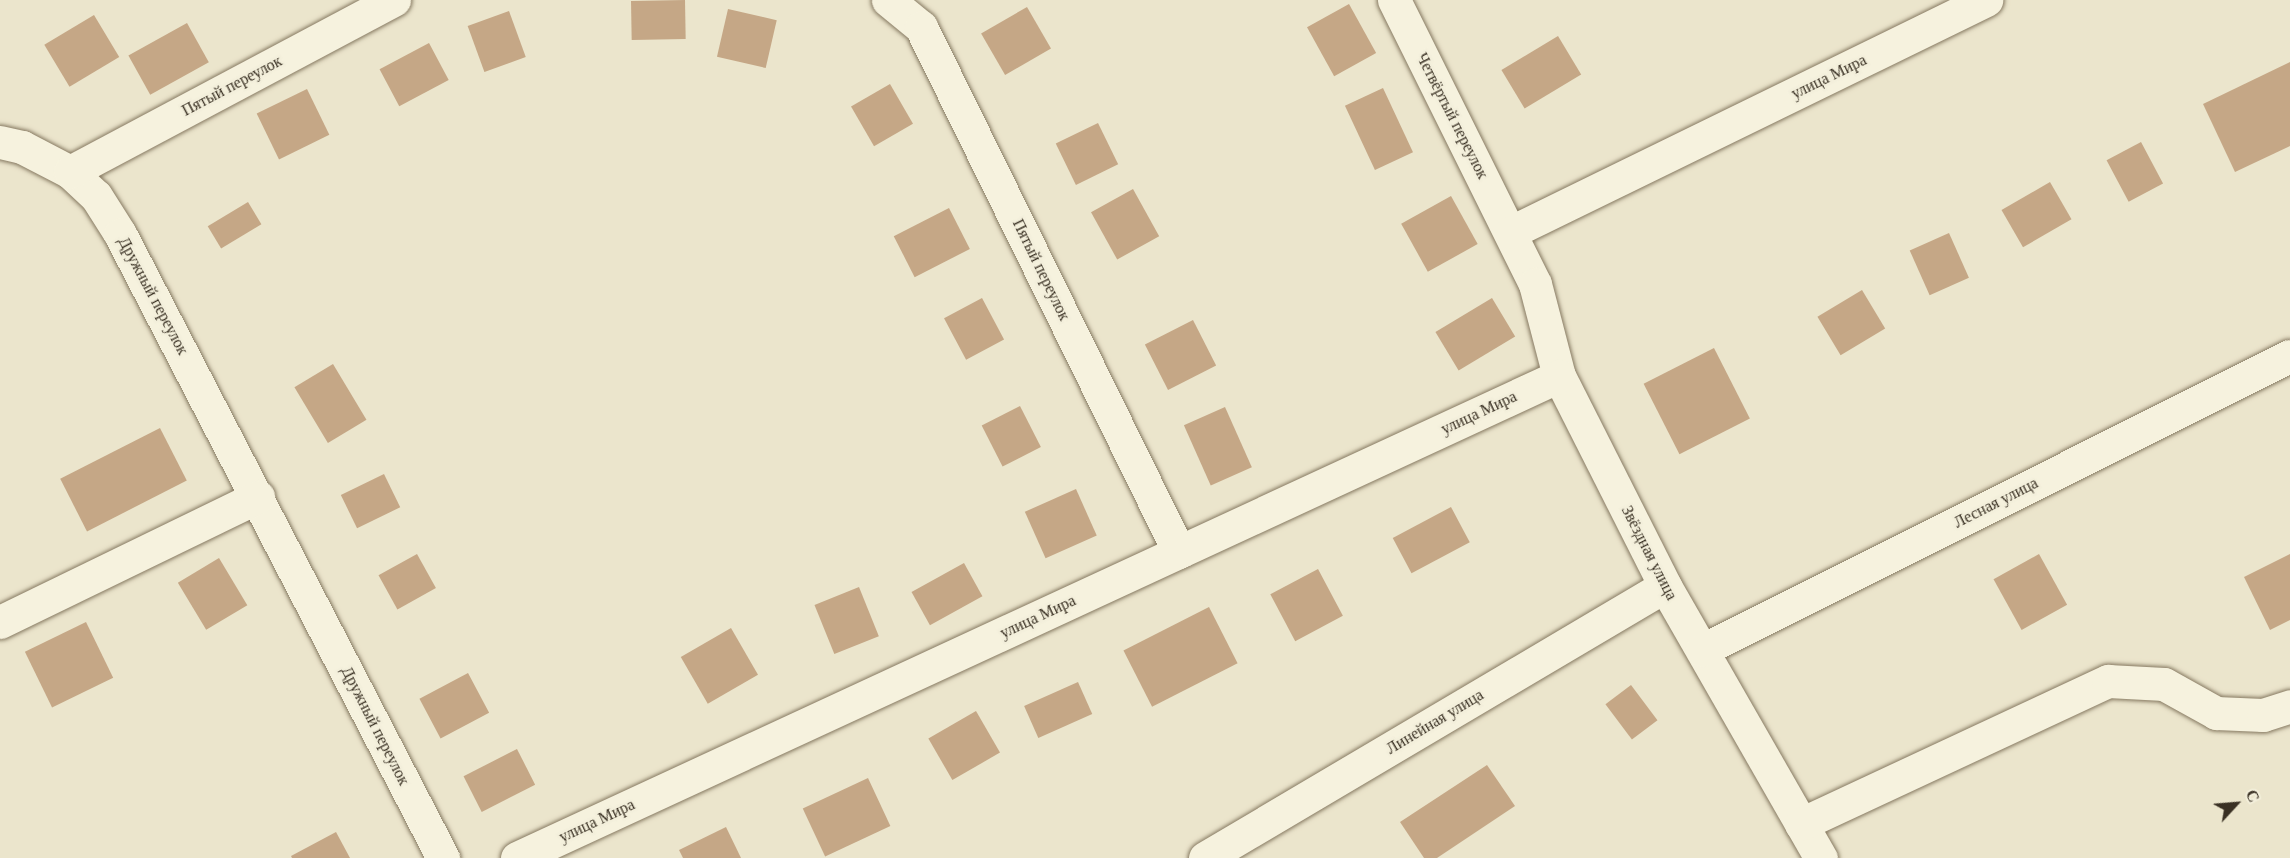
<!DOCTYPE html>
<meta charset="utf-8">
<style>
body{margin:0}
#map{position:relative;width:2290px;height:858px;overflow:hidden;background:#ebe5cc;font-family:Georgia,serif}
div>[style]{position:absolute}
.building>*{inset:0;background:#c5a786;transform-origin:0 0}
.roads{filter:drop-shadow(0 0 2px #867961) drop-shadow(0 0 2px #867961)}
.minor>*{height:33px;margin:-16.5px;padding:0 16.5px;transform-origin:16.5px;border-radius:16.5px;background:#f6f2de}
span{translate:-50% -50%;white-space:nowrap;text-align:center;line-height:1.15;-webkit-text-stroke:5px #f3efdb;paint-order:stroke}
.street-label{font-size:16px;color:#393023}
.north{position:absolute;left:2206px;top:774px;width:60px;height:60px;-webkit-text-stroke:4px #f3efdb;paint-order:stroke;rotate:64deg;font-size:16px;font-weight:700;line-height:24px;text-align:center;color:#393023}
.north::after{content:'';display:block;margin:auto;width:21px;height:27px;background:#393023;clip-path:polygon(50% 0,100% 100%,50% 72%,0 100%)}
</style>
<div id="map">
<div class="building">
<i style="left:685px;top:0;width:39px;height:54px;rotate:89deg"></i>
<i style="left:1349px;top:4px;width:56px;height:48px;rotate:61deg"></i>
<i style="left:1027px;top:7px;width:48px;height:53px;rotate:60deg"></i>
<i style="left:728px;top:9px;width:50px;height:49px;rotate:13deg"></i>
<i style="left:509px;top:11px;width:49px;height:44px;rotate:70deg"></i>
<i style="left:94px;top:15px;width:49px;height:58px;rotate:59deg"></i>
<i style="left:187px;top:23px;width:45px;height:67px;rotate:61deg"></i>
<i style="left:1558px;top:36px;width:45px;height:66px;rotate:59deg"></i>
<i style="left:429px;top:43px;width:42px;height:56px;rotate:62deg"></i>
<i style="clip-path:polygon(2290px 62px,2290px 146px,2235px 172px,2203px 104px)"></i>
<i style="left:890px;top:84px;width:46px;height:45px;rotate:60deg"></i>
<i style="left:1383px;top:88px;width:71px;height:42px;rotate:65deg"></i>
<i style="left:307px;top:89px;width:51px;height:56px;rotate:64deg"></i>
<i style="left:1098px;top:123px;width:46px;height:47px;rotate:64deg"></i>
<i style="left:2141px;top:142px;width:47px;height:39px;rotate:62deg"></i>
<i style="left:2050px;top:182px;width:43px;height:56px;rotate:60deg"></i>
<i style="left:1133px;top:189px;width:54px;height:48px;rotate:61deg"></i>
<i style="left:1451px;top:196px;width:55px;height:57px;rotate:61deg"></i>
<i style="left:248px;top:202px;width:26px;height:47px;rotate:59deg"></i>
<i style="left:949px;top:208px;width:46px;height:62px;rotate:63deg"></i>
<i style="left:1949px;top:233px;width:49px;height:43px;rotate:66deg"></i>
<i style="left:1862px;top:290px;width:45px;height:52px;rotate:59deg"></i>
<i style="left:982px;top:298px;width:47px;height:43px;rotate:62deg"></i>
<i style="left:1492px;top:298px;width:45px;height:66px;rotate:59deg"></i>
<i style="left:1193px;top:320px;width:51px;height:54px;rotate:63deg"></i>
<i style="left:1714px;top:348px;width:79px;height:79px;rotate:63deg"></i>
<i style="left:333px;top:364px;width:65px;height:45px;rotate:59deg"></i>
<i style="left:1020px;top:406px;width:46px;height:43px;rotate:63deg"></i>
<i style="left:1225px;top:407px;width:66px;height:45px;rotate:66deg"></i>
<i style="left:160px;top:428px;width:59px;height:112px;rotate:63deg"></i>
<i style="left:384px;top:474px;width:37px;height:48px;rotate:64deg"></i>
<i style="left:1076px;top:489px;width:51px;height:56px;rotate:66deg"></i>
<i style="left:1451px;top:507px;width:40px;height:66px;rotate:62deg"></i>
<i style="left:417px;top:554px;width:39px;height:44px;rotate:61deg"></i>
<i style="left:2039px;top:554px;width:58px;height:52px;rotate:61deg"></i>
<i style="clip-path:polygon(2290px 554px,2290px 620px,2270px 630px,2244px 577px)"></i>
<i style="left:219px;top:558px;width:55px;height:48px;rotate:59deg"></i>
<i style="left:964px;top:563px;width:38px;height:60px;rotate:61deg"></i>
<i style="left:1318px;top:569px;width:53px;height:54px;rotate:62deg"></i>
<i style="left:859px;top:587px;width:53px;height:48px;rotate:68deg"></i>
<i style="left:1209px;top:607px;width:63px;height:96px;rotate:63deg"></i>
<i style="left:86px;top:622px;width:62px;height:68px;rotate:64deg"></i>
<i style="left:731px;top:628px;width:54px;height:58px;rotate:60deg"></i>
<i style="left:468px;top:673px;width:45px;height:55px;rotate:62deg"></i>
<i style="left:1078px;top:682px;width:35px;height:59px;rotate:66deg"></i>
<i style="left:1631px;top:685px;width:44px;height:32px;rotate:53deg"></i>
<i style="left:976px;top:711px;width:48px;height:55px;rotate:60deg"></i>
<i style="left:517px;top:749px;width:40px;height:60px;rotate:63deg"></i>
<i style="clip-path:polygon(1487px 765px,1515px 806px,1437px 858px,1424px 858px,1400px 822px)"></i>
<i style="left:868px;top:778px;width:53px;height:72px;rotate:65deg"></i>
<i style="clip-path:polygon(726px 827px,741px 858px,683px 858px,679px 850px)"></i>
<i style="clip-path:polygon(336px 832px,350px 858px,292px 858px,291px 856px)"></i>
</div>
<div class="roads">
<div class="minor">
<i style="left:888px;top:0;width:43px;rotate:39.3deg"></i>
<i style="left:921px;top:27px;width:585px;rotate:63.83deg"></i>
<i style="left:1394px;top:0;width:317px;rotate:63.6deg"></i>
<i style="left:1535px;top:284px;width:95px;rotate:75.4deg"></i>
<i style="left:1559px;top:376px;width:235px;rotate:63.2deg"></i>
<i style="left:1665px;top:586px;width:314px;rotate:60.2deg"></i>
<i style="left:0;top:142px;width:23px;rotate:13deg"></i>
<i style="left:22px;top:147px;width:54px;rotate:27.5deg"></i>
<i style="left:70px;top:172px;width:35px;rotate:43deg"></i>
<i style="left:96px;top:196px;width:45px;rotate:57.7deg"></i>
<i style="left:120px;top:234px;width:703px;rotate:62.63deg"></i>
<i style="left:70px;top:172px;width:367px;rotate:-28deg"></i>
<i style="left:1511px;top:232px;width:529px;rotate:-26.03deg"></i>
<i style="left:0;top:622px;width:287px;rotate:-25.9deg"></i>
<i style="left:1702px;top:650px;width:657px;rotate:-26.57deg"></i>
<i style="left:1801px;top:824px;width:339px;rotate:-25deg"></i>
<i style="left:2108px;top:681px;width:56px;rotate:3.1deg"></i>
<i style="left:2164px;top:684px;width:60px;rotate:29.1deg"></i>
<i style="left:2216px;top:713px;width:47px;rotate:2.4deg"></i>
<i style="left:2263px;top:715px;width:28px;rotate:-18deg"></i>
<i style="left:517px;top:858px;width:1148px;rotate:-24.82deg"></i>
<i style="left:1205px;top:858px;width:534px;rotate:-30.6deg"></i>
</div>
</div>
<div class="street-label">
<span style="left:1829px;top:77px;rotate:-26deg">улица Мира</span>
<span style="left:232px;top:86px;rotate:-28deg">Пятый переулок</span>
<span style="left:1452px;top:116px;rotate:63deg">Четвёртый переулок</span>
<span style="left:1041px;top:270px;rotate:64deg">Пятый переулок</span>
<span style="left:153px;top:296px;rotate:62deg">Дружный переулок</span>
<span style="left:1479px;top:413px;rotate:-25deg">улица Мира</span>
<span style="left:1996px;top:503px;rotate:-27deg">Лесная улица</span>
<span style="left:1649px;top:553px;rotate:63deg">Звёздная улица</span>
<span style="left:1038px;top:617px;rotate:-25deg">улица Мира</span>
<span style="left:1435px;top:722px;rotate:-31deg">Линейная улица</span>
<span style="left:375px;top:726px;rotate:63deg">Дружный переулок</span>
<span style="left:597px;top:821px;rotate:-25deg">улица Мира</span>
</div>
<div class="north">С</div>
</div>
